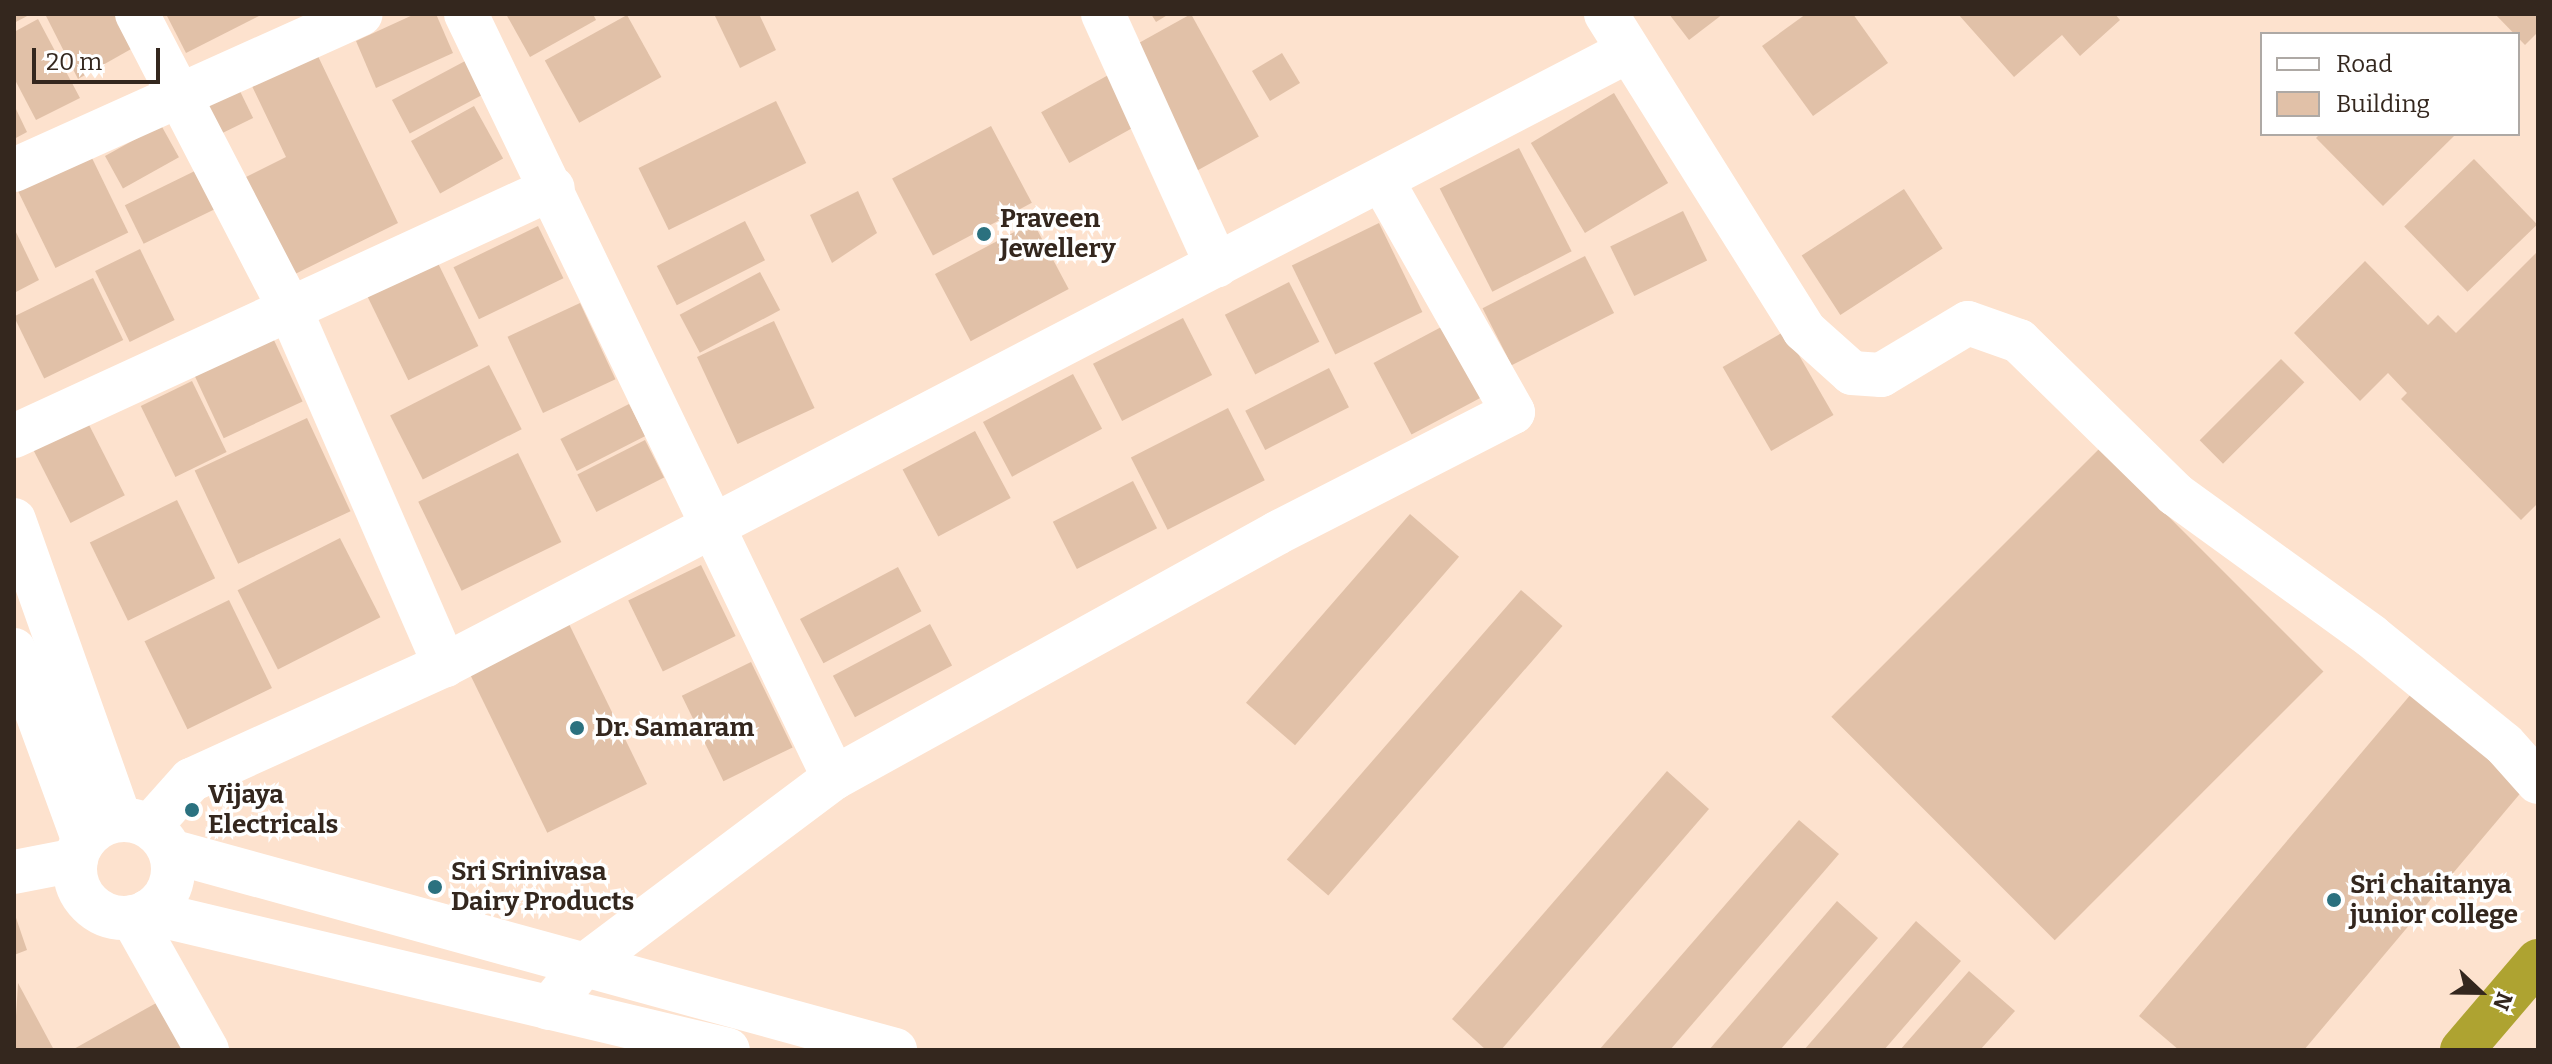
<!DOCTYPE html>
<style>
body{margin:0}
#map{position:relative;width:2552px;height:1064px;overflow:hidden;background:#fde2ce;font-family:Bitter,serif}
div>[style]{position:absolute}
.building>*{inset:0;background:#e1c1a8;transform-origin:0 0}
.street>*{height:44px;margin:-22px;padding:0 22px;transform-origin:22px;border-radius:22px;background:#fff}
.secondary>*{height:44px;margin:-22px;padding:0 22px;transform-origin:22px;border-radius:22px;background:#fff}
.secondary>.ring{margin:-22px;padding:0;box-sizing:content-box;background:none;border:44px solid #fff;border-radius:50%}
.highway>*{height:44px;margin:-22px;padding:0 22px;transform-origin:22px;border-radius:22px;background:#aea331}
.dots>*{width:22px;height:22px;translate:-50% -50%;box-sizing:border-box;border:4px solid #fff;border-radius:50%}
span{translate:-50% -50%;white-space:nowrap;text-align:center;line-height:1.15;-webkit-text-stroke:7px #fff;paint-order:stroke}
.poi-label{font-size:26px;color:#34271e;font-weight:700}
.left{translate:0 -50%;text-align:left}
.frame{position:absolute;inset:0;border:16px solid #34271e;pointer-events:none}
.legend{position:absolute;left:2260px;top:32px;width:260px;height:104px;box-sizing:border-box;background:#fff;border:2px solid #aea9a5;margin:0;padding:10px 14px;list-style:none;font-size:24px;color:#34271e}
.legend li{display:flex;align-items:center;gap:16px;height:40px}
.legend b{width:40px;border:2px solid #aea9a5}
.north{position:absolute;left:2440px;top:952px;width:80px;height:80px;-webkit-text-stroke:6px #fff;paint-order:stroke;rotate:112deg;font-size:22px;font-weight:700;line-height:32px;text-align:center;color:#34271e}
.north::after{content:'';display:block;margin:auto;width:28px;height:36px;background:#34271e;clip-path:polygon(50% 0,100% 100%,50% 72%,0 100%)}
.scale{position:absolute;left:32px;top:48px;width:128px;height:36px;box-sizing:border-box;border:4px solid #34271e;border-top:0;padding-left:10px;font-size:24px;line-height:28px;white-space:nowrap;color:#34271e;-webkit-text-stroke:6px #fff;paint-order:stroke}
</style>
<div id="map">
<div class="building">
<i style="clip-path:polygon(14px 14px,31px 14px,14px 23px)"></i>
<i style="clip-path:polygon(45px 14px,123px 14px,140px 44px,78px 79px)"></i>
<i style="clip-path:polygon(166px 14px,263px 14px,186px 53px)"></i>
<i style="clip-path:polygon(415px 14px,436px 14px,453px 53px,376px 88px,356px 41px)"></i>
<i style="clip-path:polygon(506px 14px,593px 14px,596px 20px,530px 57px)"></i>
<i style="clip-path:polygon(714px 14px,759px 14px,776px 50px,740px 68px)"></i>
<i style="clip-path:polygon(1151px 14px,1169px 14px,1156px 22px)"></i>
<i style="left:1191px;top:14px;width:140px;height:73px;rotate:61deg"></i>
<i style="clip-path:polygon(1669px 14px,1723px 14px,1689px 40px)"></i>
<i style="clip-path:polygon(1806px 14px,1853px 14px,1888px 63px,1813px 116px,1762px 46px)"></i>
<i style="clip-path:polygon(1958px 14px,2115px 14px,2120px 20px,2080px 56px,2062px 35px,2014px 77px)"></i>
<i style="clip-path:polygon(2495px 14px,2538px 14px,2538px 32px,2525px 45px)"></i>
<i style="left:627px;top:15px;width:71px;height:94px;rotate:61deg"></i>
<i style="clip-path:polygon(38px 19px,80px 98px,36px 120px,14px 78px,14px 32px)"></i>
<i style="clip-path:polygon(316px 52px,398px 223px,283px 280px,236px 182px,286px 157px,251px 84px)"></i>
<i style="left:1282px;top:53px;width:35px;height:35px;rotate:59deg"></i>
<i style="left:467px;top:60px;width:38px;height:85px;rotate:62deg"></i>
<i style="left:1112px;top:73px;width:58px;height:81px;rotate:61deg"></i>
<i style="left:236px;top:83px;width:39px;height:42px;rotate:64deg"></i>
<i style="left:1614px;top:93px;width:105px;height:97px;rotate:59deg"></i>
<i style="left:776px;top:101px;width:69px;height:153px;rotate:64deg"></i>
<i style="clip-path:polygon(14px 105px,27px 132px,14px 139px)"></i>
<i style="left:474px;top:106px;width:60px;height:72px;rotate:61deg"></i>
<i style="left:161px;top:125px;width:37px;height:64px;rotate:61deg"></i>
<i style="left:991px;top:126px;width:87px;height:112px;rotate:62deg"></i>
<i style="clip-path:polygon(2320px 134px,2452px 134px,2454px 136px,2383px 206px,2316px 138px)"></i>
<i style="left:1519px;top:148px;width:116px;height:89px;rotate:63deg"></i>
<i style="left:91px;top:156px;width:85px;height:81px;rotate:64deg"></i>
<i style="left:2474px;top:159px;width:91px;height:97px;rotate:46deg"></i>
<i style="left:203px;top:167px;width:43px;height:87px;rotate:64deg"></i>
<i style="left:1904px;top:189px;width:71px;height:122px;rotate:57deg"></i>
<i style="clip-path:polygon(858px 191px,877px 233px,832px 263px,810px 215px)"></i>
<i style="left:1683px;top:211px;width:55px;height:81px;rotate:64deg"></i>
<i style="left:745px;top:221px;width:44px;height:99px;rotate:63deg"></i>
<i style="left:1033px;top:222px;width:76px;height:111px;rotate:62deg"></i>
<i style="left:1379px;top:223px;width:99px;height:97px;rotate:64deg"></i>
<i style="left:538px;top:226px;width:58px;height:94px;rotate:64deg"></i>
<i style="clip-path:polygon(14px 228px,39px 280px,14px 293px)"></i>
<i style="left:140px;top:249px;width:79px;height:50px;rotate:64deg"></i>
<i style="clip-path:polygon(2536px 253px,2538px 503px,2521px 520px,2401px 399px,2407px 393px,2388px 373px,2360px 401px,2294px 333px,2365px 261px,2428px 325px,2438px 315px,2456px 333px)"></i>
<i style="left:1585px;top:256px;width:64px;height:115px;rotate:63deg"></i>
<i style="left:435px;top:257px;width:99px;height:78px;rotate:64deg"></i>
<i style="left:760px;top:272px;width:43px;height:91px;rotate:62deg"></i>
<i style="left:93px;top:278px;width:69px;height:88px;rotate:64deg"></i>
<i style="left:1289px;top:282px;width:67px;height:72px;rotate:63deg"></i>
<i style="left:580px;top:303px;width:84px;height:80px;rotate:65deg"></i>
<i style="left:1183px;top:318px;width:64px;height:101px;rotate:63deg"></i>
<i style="left:774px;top:321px;width:96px;height:85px;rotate:65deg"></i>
<i style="left:1445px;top:325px;width:81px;height:81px;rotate:62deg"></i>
<i style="left:1785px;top:331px;width:97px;height:72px;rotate:60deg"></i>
<i style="left:273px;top:338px;width:70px;height:87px;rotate:65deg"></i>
<i style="left:2281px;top:359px;width:33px;height:115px;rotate:45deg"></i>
<i style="left:489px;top:365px;width:72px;height:111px;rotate:63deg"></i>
<i style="left:1329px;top:368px;width:44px;height:94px;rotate:63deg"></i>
<i style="left:1073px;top:374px;width:62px;height:102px;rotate:62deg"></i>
<i style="left:192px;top:381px;width:79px;height:57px;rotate:64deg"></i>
<i style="left:629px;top:404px;width:36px;height:77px;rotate:63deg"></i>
<i style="left:1228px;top:408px;width:81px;height:109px;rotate:63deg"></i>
<i style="left:84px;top:415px;width:90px;height:61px;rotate:63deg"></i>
<i style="left:307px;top:418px;width:103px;height:124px;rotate:65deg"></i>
<i style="left:975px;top:431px;width:76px;height:82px;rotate:62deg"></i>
<i style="left:645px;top:440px;width:42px;height:76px;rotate:63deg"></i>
<i style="left:2100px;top:448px;width:316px;height:380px;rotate:45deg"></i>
<i style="left:518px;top:453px;width:99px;height:111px;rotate:64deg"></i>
<i style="left:1133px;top:481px;width:53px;height:90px;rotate:63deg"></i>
<i style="left:177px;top:500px;width:87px;height:97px;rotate:64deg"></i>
<i style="left:1410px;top:514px;width:65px;height:250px;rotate:41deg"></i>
<i style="left:340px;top:538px;width:89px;height:115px;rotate:63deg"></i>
<i style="left:701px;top:565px;width:79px;height:81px;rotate:64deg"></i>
<i style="left:898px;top:567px;width:50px;height:111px;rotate:62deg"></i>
<i style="left:1521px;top:590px;width:55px;height:357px;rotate:41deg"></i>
<i style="left:229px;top:600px;width:98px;height:94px;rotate:64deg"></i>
<i style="left:569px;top:624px;width:178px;height:111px;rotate:64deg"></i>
<i style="left:930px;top:624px;width:47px;height:110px;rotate:62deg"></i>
<i style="left:751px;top:662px;width:95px;height:77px;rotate:64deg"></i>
<i style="clip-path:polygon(2417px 687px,2529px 783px,2304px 1050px,2179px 1050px,2139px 1016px)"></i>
<i style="clip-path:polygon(1667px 771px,1709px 809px,1501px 1050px,1486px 1050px,1452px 1019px)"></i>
<i style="clip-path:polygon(1799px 820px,1839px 854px,1670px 1050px,1599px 1050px)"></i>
<i style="clip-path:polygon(1837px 901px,1878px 938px,1780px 1050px,1709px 1050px)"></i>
<i style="clip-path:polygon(14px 912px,27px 950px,14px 955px)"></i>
<i style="clip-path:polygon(1916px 921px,1961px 961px,1884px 1050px,1804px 1050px)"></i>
<i style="clip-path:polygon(1969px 971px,2015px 1011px,1980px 1050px,1900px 1050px)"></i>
<i style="clip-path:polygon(18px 983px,54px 1050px,14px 1050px)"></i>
<i style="clip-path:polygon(158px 1002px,184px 1050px,72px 1050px)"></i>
</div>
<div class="street">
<i style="left:137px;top:14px;width:330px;rotate:62.6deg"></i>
<i style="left:289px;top:307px;width:391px;rotate:66.5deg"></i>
<i style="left:466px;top:14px;width:848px;rotate:64.28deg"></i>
<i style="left:1103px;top:14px;width:276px;rotate:65.6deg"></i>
<i style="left:1606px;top:14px;width:373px;rotate:57.9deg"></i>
<i style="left:1804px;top:330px;width:64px;rotate:41.9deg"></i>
<i style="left:1852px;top:373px;width:29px;rotate:4deg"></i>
<i style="left:1881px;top:375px;width:101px;rotate:-30.9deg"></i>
<i style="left:1968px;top:323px;width:54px;rotate:19.4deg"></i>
<i style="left:2019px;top:341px;width:219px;rotate:44.4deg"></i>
<i style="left:2175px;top:494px;width:242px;rotate:35.9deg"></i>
<i style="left:2371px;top:636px;width:171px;rotate:39.1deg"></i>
<i style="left:2504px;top:744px;width:51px;rotate:48.2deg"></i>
<i style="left:14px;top:170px;width:380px;rotate:-24.2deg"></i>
<i style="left:14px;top:436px;width:593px;rotate:-24.71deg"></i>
<i style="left:150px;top:826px;width:62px;rotate:-48.3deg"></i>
<i style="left:191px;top:780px;width:279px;rotate:-24.4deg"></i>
<i style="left:445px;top:665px;width:1333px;rotate:-27.43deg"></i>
<i style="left:132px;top:917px;width:153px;rotate:60.6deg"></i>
<i style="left:549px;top:1008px;width:53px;rotate:-51.2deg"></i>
<i style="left:582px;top:967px;width:315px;rotate:-36.9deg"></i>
<i style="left:834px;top:778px;width:506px;rotate:-28.94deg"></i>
<i style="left:1277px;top:533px;width:265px;rotate:-27.1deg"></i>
<i style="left:1513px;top:412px;width:266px;rotate:-119.5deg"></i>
</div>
<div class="secondary">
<i style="left:14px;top:520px;width:318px;rotate:70.5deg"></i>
<i style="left:14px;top:650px;width:203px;rotate:69.9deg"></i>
<i class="ring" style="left:75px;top:820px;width:54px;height:54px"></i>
<i style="left:170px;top:851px;width:752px;rotate:15.35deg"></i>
<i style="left:14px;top:872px;width:63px;rotate:-11deg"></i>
<i style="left:147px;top:912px;width:597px;rotate:13.36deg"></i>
</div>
<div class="highway">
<i style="left:2462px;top:1050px;width:117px;rotate:-49.5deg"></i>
</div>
<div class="dots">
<i style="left:984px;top:234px;background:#2b717f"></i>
<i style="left:577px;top:728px;background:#2b717f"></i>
<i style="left:192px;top:810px;background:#2b717f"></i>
<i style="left:435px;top:887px;background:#2b717f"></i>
<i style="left:2334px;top:900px;background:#2b717f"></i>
</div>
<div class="poi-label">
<span class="left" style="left:1000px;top:234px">Praveen<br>Jewellery</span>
<span class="left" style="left:595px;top:728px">Dr. Samaram</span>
<span class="left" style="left:208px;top:810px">Vijaya<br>Electricals</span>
<span class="left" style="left:451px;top:887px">Sri Srinivasa<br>Dairy Products</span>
<span class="left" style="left:2350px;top:900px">Sri chaitanya<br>junior college</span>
</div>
<div class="frame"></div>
<ul class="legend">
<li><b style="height:10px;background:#fff"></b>Road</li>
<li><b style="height:22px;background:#e1c1a8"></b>Building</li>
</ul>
<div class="north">N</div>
<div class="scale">20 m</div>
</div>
